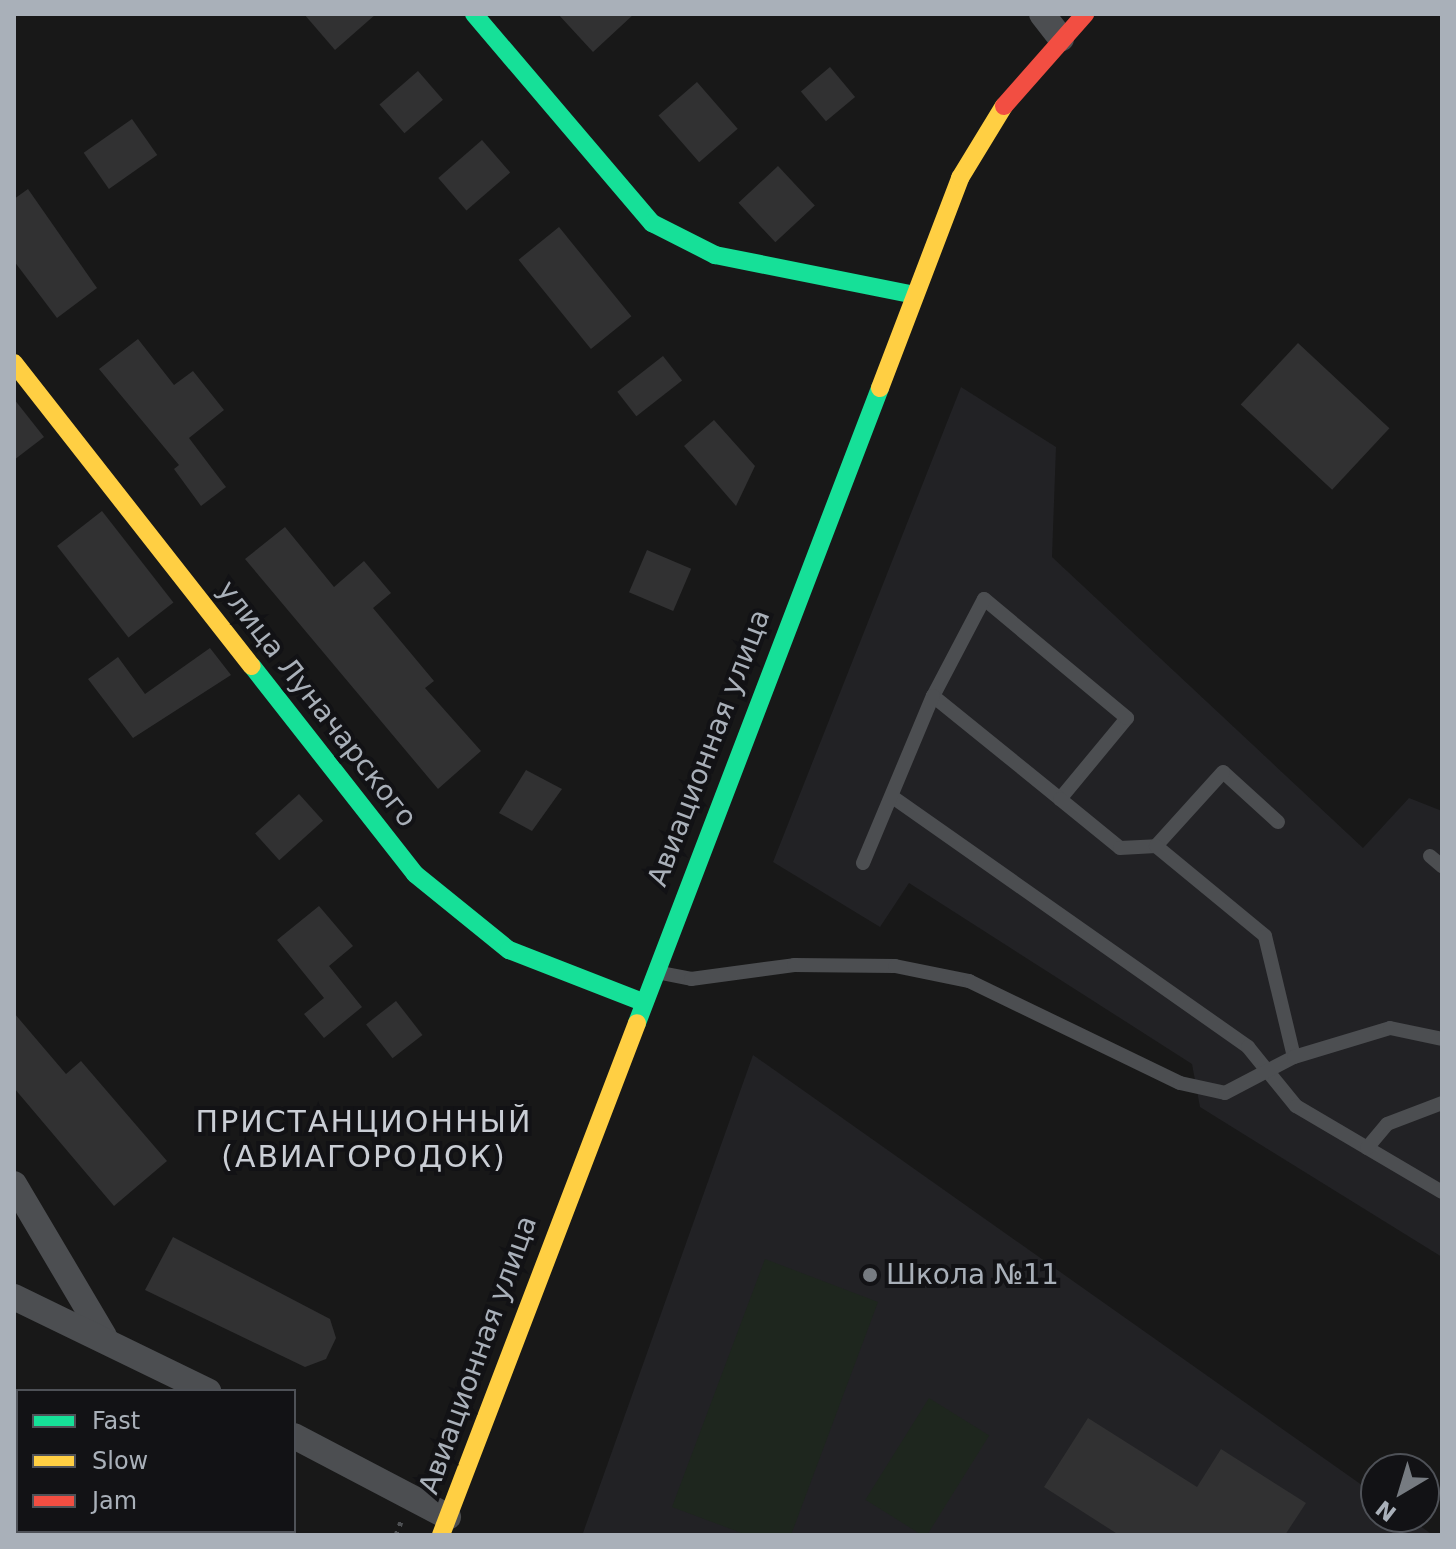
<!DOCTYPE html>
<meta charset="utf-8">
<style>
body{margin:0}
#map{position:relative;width:1456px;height:1549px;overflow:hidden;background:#181818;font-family:"DejaVu Sans",sans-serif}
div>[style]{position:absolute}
.built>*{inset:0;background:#222225}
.green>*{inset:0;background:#1e261e;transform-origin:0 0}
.building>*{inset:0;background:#313132;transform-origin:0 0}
.path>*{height:5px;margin-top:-2.5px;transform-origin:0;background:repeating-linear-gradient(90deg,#4e5053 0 4px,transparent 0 10px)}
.lane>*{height:14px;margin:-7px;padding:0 7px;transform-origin:7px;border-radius:7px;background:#4c4e51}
.street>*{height:26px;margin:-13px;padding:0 13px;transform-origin:13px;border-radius:13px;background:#4c4e51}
.fast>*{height:18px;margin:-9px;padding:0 9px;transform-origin:9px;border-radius:9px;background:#16e098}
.slow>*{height:18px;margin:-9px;padding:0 9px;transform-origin:9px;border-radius:9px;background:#ffcf43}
.jam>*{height:18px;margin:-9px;padding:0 9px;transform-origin:9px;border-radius:9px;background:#f24e42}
.dots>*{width:22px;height:22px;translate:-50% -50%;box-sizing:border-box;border:4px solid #121215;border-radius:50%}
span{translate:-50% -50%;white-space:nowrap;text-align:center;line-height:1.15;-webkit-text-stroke:8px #121215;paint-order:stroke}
.street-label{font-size:28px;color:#a9b0b9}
.poi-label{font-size:28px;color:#a9b0b9}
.left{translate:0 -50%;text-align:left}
.neighbourhood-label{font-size:30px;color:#caced5;letter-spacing:2px}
.frame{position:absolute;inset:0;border:16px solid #a9b0b9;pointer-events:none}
.legend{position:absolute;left:16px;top:1389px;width:280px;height:144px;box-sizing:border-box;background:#121215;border:2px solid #4e5157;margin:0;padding:10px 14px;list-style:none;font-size:24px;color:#a9b0b9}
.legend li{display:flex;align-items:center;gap:16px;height:40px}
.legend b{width:40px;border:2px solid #4e5157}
.north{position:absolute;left:1360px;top:1453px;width:80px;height:80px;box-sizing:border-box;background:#121215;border:2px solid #4e5157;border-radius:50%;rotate:218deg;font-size:22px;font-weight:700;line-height:32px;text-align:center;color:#a9b0b9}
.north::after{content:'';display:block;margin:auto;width:28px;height:36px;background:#767b81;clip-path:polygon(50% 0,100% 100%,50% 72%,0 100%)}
</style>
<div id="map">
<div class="built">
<i style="clip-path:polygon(961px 387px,1056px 447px,1052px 557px,1363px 848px,1409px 798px,1442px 811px,1442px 1257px,1200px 1107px,1192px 1064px,909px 883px,880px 927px,773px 862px)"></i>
<i style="clip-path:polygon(753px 1055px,1376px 1495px,1376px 1517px,1407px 1517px,1433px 1535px,583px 1533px)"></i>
</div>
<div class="green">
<i style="clip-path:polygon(765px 1259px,878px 1302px,791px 1535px,747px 1535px,672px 1507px)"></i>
<i style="left:929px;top:1398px;width:71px;height:120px;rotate:32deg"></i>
</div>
<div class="building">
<i style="clip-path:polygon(304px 14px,376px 14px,335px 50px)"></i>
<i style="clip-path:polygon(558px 14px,634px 14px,593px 52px)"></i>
<i style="left:830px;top:67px;width:39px;height:38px;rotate:50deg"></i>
<i style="left:418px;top:71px;width:38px;height:51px;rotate:49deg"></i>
<i style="left:697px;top:82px;width:62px;height:51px;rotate:49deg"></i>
<i style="left:132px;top:119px;width:44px;height:59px;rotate:55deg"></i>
<i style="left:482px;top:140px;width:43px;height:58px;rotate:49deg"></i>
<i style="left:778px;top:166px;width:54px;height:54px;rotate:47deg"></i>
<i style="clip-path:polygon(28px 189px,97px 288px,57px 318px,14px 261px,14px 199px)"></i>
<i style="left:559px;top:227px;width:115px;height:52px;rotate:51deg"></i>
<i style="clip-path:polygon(138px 339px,174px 385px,193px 371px,224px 410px,189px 438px,226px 487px,201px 506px,174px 469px,179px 465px,99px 369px)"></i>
<i style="left:1298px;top:343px;width:125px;height:84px;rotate:43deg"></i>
<i style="left:663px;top:356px;width:31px;height:58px;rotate:52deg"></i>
<i style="clip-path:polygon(14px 399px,44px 437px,14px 460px)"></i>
<i style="clip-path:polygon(714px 420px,755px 466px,736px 506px,684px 446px)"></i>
<i style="left:102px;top:511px;width:116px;height:57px;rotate:52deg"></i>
<i style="clip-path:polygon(285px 527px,334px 587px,364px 561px,391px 593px,373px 608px,434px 681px,425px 688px,481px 751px,438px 789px,245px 559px)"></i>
<i style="left:647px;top:550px;width:48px;height:46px;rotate:23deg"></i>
<i style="clip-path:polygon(210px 648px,231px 675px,133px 738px,88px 679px,118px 657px,145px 694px)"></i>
<i style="clip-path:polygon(526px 770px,562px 789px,532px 831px,499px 813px)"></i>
<i style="left:299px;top:794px;width:36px;height:59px;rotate:48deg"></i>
<i style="clip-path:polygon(319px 906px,353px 946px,329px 966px,362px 1007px,324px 1038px,304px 1014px,324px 998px,277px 940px)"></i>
<i style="left:396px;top:1001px;width:43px;height:38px;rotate:52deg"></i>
<i style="clip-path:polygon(14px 1013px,66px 1074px,81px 1061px,167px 1161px,114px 1206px,14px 1088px)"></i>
<i style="clip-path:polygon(173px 1237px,330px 1319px,336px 1338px,326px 1359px,305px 1367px,145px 1290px)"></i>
<i style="clip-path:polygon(1088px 1418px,1197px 1487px,1221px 1449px,1306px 1503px,1285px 1535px,1119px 1535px,1044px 1487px)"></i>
</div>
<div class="path">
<i style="left:396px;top:1535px;width:15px;rotate:-70deg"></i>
</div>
<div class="lane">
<i style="left:894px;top:798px;width:433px;rotate:35.1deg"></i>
<i style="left:1248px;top:1047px;width:76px;rotate:50.9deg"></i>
<i style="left:1296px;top:1106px;width:169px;rotate:30.5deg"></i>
<i style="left:1060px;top:799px;width:105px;rotate:-50.4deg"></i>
<i style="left:1127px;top:718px;width:186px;rotate:-140.2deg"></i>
<i style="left:984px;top:599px;width:110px;rotate:117.7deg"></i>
<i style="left:933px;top:696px;width:164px;rotate:39deg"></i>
<i style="left:1060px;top:799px;width:77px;rotate:39.2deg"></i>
<i style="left:1120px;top:848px;width:36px;rotate:-3deg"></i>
<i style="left:1278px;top:822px;width:74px;rotate:-137.7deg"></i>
<i style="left:1223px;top:772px;width:100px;rotate:132.2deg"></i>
<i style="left:1156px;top:846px;width:141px;rotate:39.5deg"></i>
<i style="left:1265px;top:936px;width:124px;rotate:76.5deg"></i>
<i style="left:1430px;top:856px;width:16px;rotate:40deg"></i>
<i style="left:863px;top:863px;width:181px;rotate:-67.3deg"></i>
<i style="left:656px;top:972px;width:36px;rotate:11deg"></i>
<i style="left:691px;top:979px;width:104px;rotate:-7.7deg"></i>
<i style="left:794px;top:965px;width:101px;rotate:0.6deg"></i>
<i style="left:895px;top:966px;width:76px;rotate:11.5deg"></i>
<i style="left:969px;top:981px;width:234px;rotate:25.8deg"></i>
<i style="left:1180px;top:1083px;width:46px;rotate:12.5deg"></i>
<i style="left:1225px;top:1093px;width:78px;rotate:-27.6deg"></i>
<i style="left:1294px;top:1057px;width:100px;rotate:-16.8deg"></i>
<i style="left:1390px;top:1028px;width:53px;rotate:11.9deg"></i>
<i style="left:1367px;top:1148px;width:31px;rotate:-50deg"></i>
<i style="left:1387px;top:1124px;width:59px;rotate:-20.9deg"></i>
</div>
<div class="street">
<i style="left:1042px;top:14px;width:31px;rotate:52deg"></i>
<i style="left:14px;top:1184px;width:177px;rotate:59.4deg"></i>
<i style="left:14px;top:1297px;width:216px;rotate:25.9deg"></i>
<i style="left:294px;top:1436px;width:174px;rotate:27.7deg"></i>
</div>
<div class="fast">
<i style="left:474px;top:14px;width:275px;rotate:49.6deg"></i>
<i style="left:652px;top:223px;width:71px;rotate:26.9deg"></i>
<i style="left:715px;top:255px;width:204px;rotate:11.3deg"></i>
<i style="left:252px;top:666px;width:264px;rotate:51.9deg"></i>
<i style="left:415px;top:874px;width:121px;rotate:39deg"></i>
<i style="left:509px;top:950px;width:141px;rotate:21.3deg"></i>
<i style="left:637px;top:1023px;width:680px;rotate:-69.06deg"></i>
</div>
<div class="slow">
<i style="left:14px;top:363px;width:385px;rotate:51.9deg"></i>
<i style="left:880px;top:388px;width:225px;rotate:-69.1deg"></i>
<i style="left:960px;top:178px;width:84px;rotate:-58.6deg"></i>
<i style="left:441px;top:1535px;width:548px;rotate:-69.05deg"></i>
</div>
<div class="jam">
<i style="left:1004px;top:106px;width:123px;rotate:-48.6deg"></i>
</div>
<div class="dots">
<i style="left:870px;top:1275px;background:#767b81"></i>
</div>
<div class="street-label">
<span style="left:317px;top:704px;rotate:52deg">улица Луначарского</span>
<span style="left:709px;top:748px;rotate:-69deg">Авиационная улица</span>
<span style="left:478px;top:1355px;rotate:-70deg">Авиационная улица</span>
</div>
<div class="poi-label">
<span class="left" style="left:886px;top:1275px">Школа №11</span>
</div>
<div class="neighbourhood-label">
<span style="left:364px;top:1139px">ПРИСТАНЦИОННЫЙ<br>(АВИАГОРОДОК)</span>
</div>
<div class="frame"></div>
<ul class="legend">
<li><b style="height:10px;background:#16e098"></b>Fast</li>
<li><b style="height:10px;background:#ffcf43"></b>Slow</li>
<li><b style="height:10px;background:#f24e42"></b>Jam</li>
</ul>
<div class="north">N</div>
</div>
